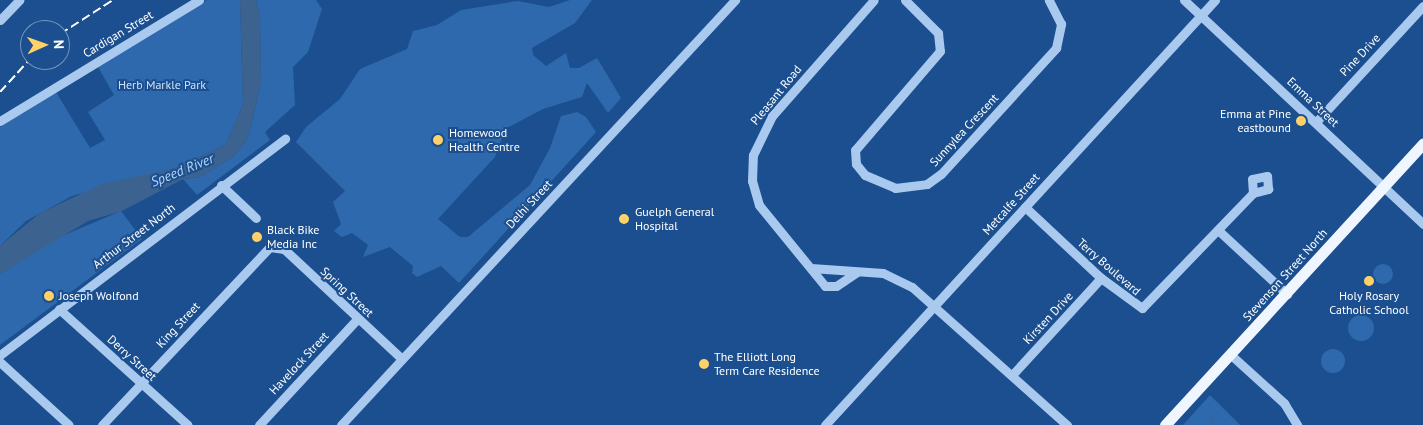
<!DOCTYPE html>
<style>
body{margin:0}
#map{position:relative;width:1423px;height:425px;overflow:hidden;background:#1b4f8f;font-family:"PT Sans",sans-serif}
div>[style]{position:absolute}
.green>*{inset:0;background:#2e69ad}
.round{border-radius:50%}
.water>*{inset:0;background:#3c6290}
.stream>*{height:2px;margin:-1px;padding:0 1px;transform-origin:1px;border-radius:1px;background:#3c6290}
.minor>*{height:9px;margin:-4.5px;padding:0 4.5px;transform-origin:4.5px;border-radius:4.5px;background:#a9c9ee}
.major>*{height:11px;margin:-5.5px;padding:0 5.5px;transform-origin:5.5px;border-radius:5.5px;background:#f0f6ff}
.rail>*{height:2px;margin-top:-1px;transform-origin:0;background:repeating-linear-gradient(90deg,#fff 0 9px,transparent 0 13px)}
.dots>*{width:14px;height:14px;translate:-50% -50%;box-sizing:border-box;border:2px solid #1b4f8f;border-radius:50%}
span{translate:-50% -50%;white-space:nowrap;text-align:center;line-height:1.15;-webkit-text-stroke:4px #1b4f8f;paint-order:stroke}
.street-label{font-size:12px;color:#fff}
.park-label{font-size:12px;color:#cfe3fa}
.poi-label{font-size:12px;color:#fff}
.right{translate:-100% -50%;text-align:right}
.left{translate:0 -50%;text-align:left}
.water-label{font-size:14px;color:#b5d3f5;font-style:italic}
.north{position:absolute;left:20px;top:20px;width:50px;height:50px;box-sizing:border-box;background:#1b4f8f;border:1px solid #7695bc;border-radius:50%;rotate:88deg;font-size:14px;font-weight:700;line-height:20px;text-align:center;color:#fff}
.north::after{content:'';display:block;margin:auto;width:18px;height:22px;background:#ffd166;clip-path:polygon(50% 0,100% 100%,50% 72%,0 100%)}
</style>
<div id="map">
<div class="green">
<i style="clip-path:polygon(207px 0,240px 0,243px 104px,226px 144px,179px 167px,72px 196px,26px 221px,0 246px,0 127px,56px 92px,90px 148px,105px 140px,88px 112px,114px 95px,98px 67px)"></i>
<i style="clip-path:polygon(256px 0,316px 0,322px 9px,308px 52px,293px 67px,295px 105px,265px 132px,270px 140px,197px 195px,183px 179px,200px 177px,234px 156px,248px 138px,261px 83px,260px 15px)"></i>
<i style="clip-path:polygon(570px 0,592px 0,575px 23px,532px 48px,533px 55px,546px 66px,566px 53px,570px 68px,579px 68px,597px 58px,621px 98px,608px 113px,587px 83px,582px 97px,543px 109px,505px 129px,495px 157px,438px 219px,460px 237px,468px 237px,530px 185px,550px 148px,561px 116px,577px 112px,586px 117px,596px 132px,459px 283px,441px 266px,417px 277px,412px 273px,413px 266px,390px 247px,363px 257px,368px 245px,352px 233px,342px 237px,334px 231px,341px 224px,333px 202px,345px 191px,296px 142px,306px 127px,340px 99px,360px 69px,407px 49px,413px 31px,437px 25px,461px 10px,518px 1px,549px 7px)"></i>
<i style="clip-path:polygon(121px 211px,142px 239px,0 345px,0 274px,48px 242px)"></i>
<i class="round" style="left:1373px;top:264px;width:20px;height:20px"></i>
<i class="round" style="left:1348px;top:315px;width:26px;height:26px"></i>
<i class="round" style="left:1321px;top:349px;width:24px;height:24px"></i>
<i style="clip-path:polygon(1210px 395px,1240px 425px,1183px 425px)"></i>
</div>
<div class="water">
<i style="clip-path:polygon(240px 0,256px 0,260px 15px,261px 83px,248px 138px,234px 156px,200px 177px,183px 179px,122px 211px,88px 221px,0 274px,0 246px,40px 213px,102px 184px,179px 167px,226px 144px,243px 104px)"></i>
</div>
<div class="stream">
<i style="left:1212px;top:418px;width:7px;rotate:90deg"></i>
</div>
<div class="minor">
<i style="left:905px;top:0;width:47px;rotate:45deg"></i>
<i style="left:938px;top:33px;width:18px;rotate:84deg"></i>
<i style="left:940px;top:51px;width:130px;rotate:130.6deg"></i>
<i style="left:855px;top:150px;width:14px;rotate:86deg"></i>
<i style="left:856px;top:164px;width:14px;rotate:51deg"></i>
<i style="left:865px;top:175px;width:33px;rotate:23deg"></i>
<i style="left:895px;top:188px;width:32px;rotate:-7deg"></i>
<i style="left:927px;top:184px;width:17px;rotate:-36deg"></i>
<i style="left:941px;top:174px;width:171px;rotate:-47.6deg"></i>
<i style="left:1056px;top:48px;width:25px;rotate:-78deg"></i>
<i style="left:1061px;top:24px;width:27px;rotate:-117deg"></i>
<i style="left:1184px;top:0;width:328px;rotate:43.1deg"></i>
<i style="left:0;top:20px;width:28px;rotate:-46deg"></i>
<i style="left:0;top:121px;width:233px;rotate:-31.3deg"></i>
<i style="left:1316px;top:122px;width:158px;rotate:-47.3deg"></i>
<i style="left:221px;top:185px;width:48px;rotate:43.3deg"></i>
<i style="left:1025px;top:207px;width:104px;rotate:43.1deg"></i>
<i style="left:1101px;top:278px;width:51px;rotate:36.2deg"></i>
<i style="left:1142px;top:308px;width:160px;rotate:-46deg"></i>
<i style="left:1253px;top:193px;width:16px;rotate:-15deg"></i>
<i style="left:1268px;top:189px;width:13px;rotate:-94deg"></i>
<i style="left:1267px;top:176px;width:15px;rotate:169deg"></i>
<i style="left:1252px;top:179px;width:14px;rotate:86deg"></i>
<i style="left:1219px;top:231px;width:93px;rotate:42.8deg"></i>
<i style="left:811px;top:268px;width:72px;rotate:4deg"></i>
<i style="left:883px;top:273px;width:32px;rotate:26deg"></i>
<i style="left:912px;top:287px;width:208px;rotate:41.7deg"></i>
<i style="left:857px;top:272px;width:25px;rotate:146deg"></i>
<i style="left:836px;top:286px;width:11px;rotate:180deg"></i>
<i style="left:825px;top:286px;width:104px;rotate:-129.2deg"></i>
<i style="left:759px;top:205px;width:25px;rotate:-106deg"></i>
<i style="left:752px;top:181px;width:26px;rotate:-88deg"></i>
<i style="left:753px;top:155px;width:43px;rotate:-64deg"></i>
<i style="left:772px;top:116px;width:154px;rotate:-48.7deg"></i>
<i style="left:59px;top:309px;width:173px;rotate:42deg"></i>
<i style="left:0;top:355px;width:358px;rotate:-37.2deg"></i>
<i style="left:1231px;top:355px;width:72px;rotate:42.2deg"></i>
<i style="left:1284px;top:403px;width:26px;rotate:59deg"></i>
<i style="left:0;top:362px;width:93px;rotate:42.4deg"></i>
<i style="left:1013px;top:374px;width:130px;rotate:-47.5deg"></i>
<i style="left:102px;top:425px;width:245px;rotate:-46.7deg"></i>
<i style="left:270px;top:247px;width:14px;rotate:8deg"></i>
<i style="left:284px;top:249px;width:161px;rotate:43deg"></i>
<i style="left:259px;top:425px;width:144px;rotate:-47.2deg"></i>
<i style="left:341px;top:425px;width:580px;rotate:-47.17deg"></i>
<i style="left:825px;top:425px;width:577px;rotate:-47.46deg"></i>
</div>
<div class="major">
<i style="left:1165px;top:425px;width:382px;rotate:-47.5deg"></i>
</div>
<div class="rail">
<i style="left:60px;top:34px;width:63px;rotate:-32.7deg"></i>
<i style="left:0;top:92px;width:45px;rotate:-47.7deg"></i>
</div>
<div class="dots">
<i style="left:1301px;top:121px;background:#ffd166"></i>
<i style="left:438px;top:140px;background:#ffd166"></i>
<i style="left:624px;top:219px;background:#ffd166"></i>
<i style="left:257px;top:237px;background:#ffd166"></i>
<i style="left:1369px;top:281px;background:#ffd166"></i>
<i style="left:49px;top:296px;background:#ffd166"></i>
<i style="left:704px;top:364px;background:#ffd166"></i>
</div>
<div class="street-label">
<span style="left:118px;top:34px;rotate:-31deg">Cardigan Street</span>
<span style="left:1360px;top:55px;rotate:-47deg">Pine Drive</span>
<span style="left:776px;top:95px;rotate:-51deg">Pleasant Road</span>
<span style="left:1313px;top:102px;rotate:43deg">Emma Street</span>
<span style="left:964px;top:130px;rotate:-47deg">Sunnylea Crescent</span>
<span style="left:529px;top:204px;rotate:-47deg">Delhi Street</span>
<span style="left:1011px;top:204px;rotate:-48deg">Metcalfe Street</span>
<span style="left:134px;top:236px;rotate:-37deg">Arthur Street North</span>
<span style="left:1109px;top:267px;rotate:41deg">Terry Boulevard</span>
<span style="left:1285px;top:275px;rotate:-48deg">Stevenson Street North</span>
<span style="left:347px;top:292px;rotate:43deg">Spring Street</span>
<span style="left:1048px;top:318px;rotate:-47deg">Kirsten Drive</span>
<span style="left:178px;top:325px;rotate:-47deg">King Street</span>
<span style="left:132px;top:358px;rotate:42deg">Derry Street</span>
<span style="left:299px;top:363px;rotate:-47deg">Havelock Street</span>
</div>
<div class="park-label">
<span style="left:162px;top:85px">Herb Markle Park</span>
</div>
<div class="poi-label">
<span class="right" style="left:1291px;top:121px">Emma at Pine<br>eastbound</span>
<span class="left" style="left:449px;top:140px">Homewood<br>Health Centre</span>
<span class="left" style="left:635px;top:219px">Guelph General<br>Hospital</span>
<span class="left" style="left:267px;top:237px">Black Bike<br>Media Inc</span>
<span class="left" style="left:59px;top:296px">Joseph Wolfond</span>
<span style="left:1369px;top:303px">Holy Rosary<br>Catholic School</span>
<span class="left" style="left:714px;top:364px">The Elliott Long<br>Term Care Residence</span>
</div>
<div class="water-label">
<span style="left:182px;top:170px;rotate:-22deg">Speed River</span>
</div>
<div class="north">N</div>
</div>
